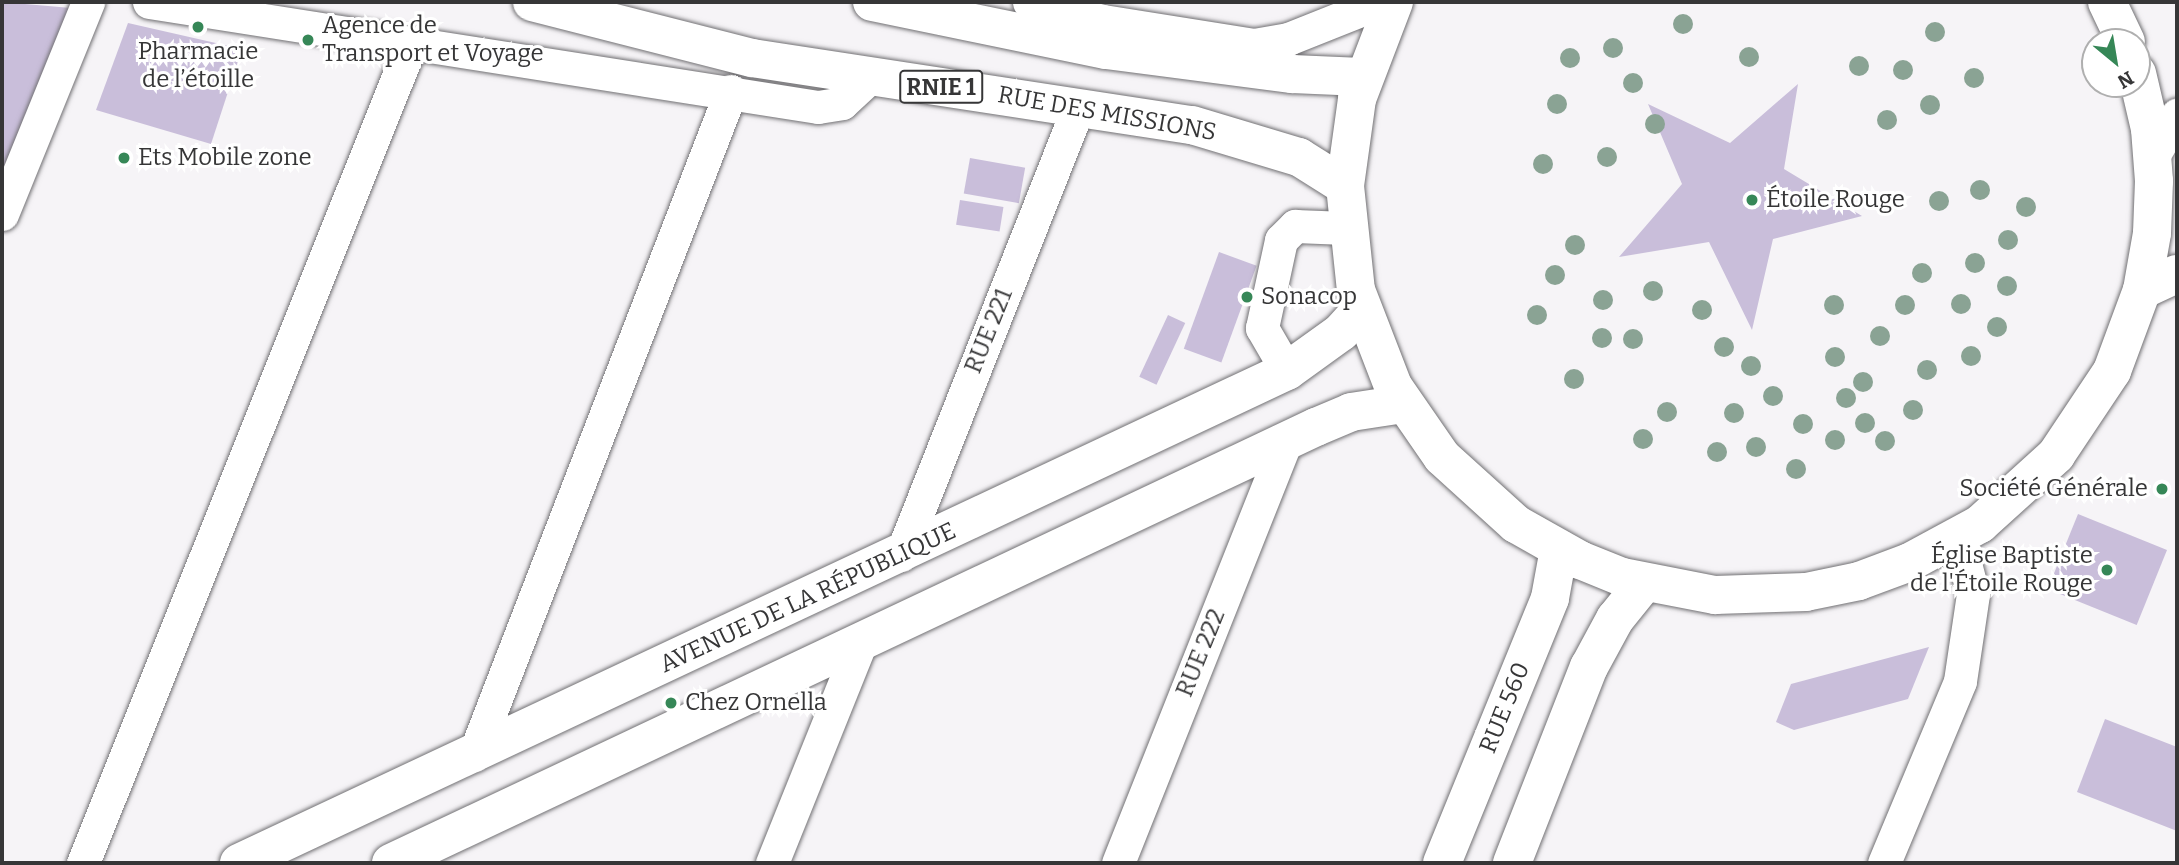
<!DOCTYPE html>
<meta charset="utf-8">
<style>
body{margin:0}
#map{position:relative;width:2179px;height:865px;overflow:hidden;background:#f6f4f7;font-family:Bitter,serif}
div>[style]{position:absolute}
.building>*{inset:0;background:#c9beda;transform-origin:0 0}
.roads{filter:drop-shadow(0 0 2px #717073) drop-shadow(0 0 2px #717073)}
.minor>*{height:33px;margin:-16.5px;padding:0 16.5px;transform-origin:16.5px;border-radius:16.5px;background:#fff}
.major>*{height:38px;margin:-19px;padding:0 19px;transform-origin:19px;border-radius:19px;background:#fff}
.highway>*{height:38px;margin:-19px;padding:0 19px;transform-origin:19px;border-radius:19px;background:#fff}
.trees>*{width:20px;height:20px;margin:-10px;border-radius:50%;background:#8aa394}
.dots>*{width:19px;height:19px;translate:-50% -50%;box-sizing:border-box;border:4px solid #fff;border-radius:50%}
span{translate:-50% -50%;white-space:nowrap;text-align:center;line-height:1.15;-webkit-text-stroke:6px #fff;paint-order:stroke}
.shield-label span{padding:2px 5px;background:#fff;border:2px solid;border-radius:5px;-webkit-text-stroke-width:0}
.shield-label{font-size:23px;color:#363637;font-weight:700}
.poi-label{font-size:24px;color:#363637}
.left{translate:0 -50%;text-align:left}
.right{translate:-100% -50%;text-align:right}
.street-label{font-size:24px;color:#363637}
.frame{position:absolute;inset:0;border:4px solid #363637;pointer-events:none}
.north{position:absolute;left:2081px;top:28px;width:70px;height:70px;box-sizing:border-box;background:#fff;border:2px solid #afafaf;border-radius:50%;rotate:150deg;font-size:19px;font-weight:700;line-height:28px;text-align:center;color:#363637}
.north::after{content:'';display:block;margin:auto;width:24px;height:32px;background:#368757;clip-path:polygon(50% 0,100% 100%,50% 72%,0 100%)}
</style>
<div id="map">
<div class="building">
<i style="clip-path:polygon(2px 2px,71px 8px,2px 174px)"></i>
<i style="clip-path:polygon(128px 23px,242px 49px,211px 144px,96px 110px)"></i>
<i style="clip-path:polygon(1798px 84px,1784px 169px,1862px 216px,1773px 239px,1752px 330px,1709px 242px,1619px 257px,1682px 184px,1648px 104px,1730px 143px)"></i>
<i style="left:970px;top:158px;width:56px;height:36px;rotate:10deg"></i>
<i style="left:960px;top:200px;width:44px;height:25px;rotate:9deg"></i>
<i style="left:1219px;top:252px;width:40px;height:103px;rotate:20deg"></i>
<i style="left:1168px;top:315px;width:19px;height:68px;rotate:25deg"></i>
<i style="left:2078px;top:514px;width:96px;height:81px;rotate:22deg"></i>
<i style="clip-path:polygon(1929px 647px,1908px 699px,1794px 730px,1776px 722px,1791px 684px)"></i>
<i style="clip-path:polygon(2105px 719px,2177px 747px,2177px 831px,2077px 792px)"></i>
</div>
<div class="roads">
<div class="minor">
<i style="left:149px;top:2px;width:677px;rotate:8.92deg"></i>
<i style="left:818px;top:107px;width:24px;rotate:-9deg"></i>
<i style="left:842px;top:103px;width:38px;rotate:-43deg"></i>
<i style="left:1029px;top:2px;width:76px;rotate:14.4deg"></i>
<i style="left:1103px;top:21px;width:153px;rotate:9deg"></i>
<i style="left:1254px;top:45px;width:35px;rotate:-10deg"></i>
<i style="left:1288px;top:39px;width:100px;rotate:-21.7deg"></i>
<i style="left:2153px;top:156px;width:48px;rotate:-59.7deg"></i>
<i style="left:2px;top:214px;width:229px;rotate:-67.9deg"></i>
<i style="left:1287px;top:371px;width:50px;rotate:-120.2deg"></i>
<i style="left:1262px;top:328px;width:90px;rotate:-77.8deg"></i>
<i style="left:1281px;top:240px;width:20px;rotate:-45deg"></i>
<i style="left:1295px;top:226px;width:51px;rotate:2.2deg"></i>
<i style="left:901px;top:555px;width:482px;rotate:-68.4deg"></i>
<i style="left:474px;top:755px;width:712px;rotate:-68.84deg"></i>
<i style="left:83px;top:863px;width:882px;rotate:-68.17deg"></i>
<i style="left:772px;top:863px;width:236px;rotate:-68.1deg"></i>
<i style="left:1118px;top:863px;width:452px;rotate:-68.3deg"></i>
<i style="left:1884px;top:863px;width:197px;rotate:-67.3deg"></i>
<i style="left:1960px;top:681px;width:88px;rotate:-81.5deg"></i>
<i style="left:1973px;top:594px;width:59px;rotate:-104.7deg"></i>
</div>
<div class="major">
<i style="left:239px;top:863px;width:1158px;rotate:-25.15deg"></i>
<i style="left:1287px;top:371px;width:67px;rotate:-35.8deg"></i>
<i style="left:1341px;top:332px;width:30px;rotate:-48deg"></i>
<i style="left:391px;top:863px;width:1023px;rotate:-25.24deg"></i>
<i style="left:1316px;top:427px;width:38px;rotate:-23deg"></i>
<i style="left:1351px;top:412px;width:53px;rotate:-8.7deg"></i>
<i style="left:1442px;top:863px;width:286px;rotate:-67.8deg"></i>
<i style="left:1550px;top:598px;width:50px;rotate:-79.6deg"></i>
<i style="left:1512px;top:863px;width:211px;rotate:-68.6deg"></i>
<i style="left:1589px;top:667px;width:55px;rotate:-61.6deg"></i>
<i style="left:1615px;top:619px;width:46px;rotate:-51.1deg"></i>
</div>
<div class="highway">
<i style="left:532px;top:2px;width:227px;rotate:14.3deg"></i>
<i style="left:752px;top:58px;width:445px;rotate:8.7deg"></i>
<i style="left:1192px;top:125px;width:112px;rotate:16.7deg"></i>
<i style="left:1299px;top:157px;width:54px;rotate:32.2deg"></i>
<i style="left:872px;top:2px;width:239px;rotate:11.6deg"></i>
<i style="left:1106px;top:50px;width:188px;rotate:7.4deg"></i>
<i style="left:1292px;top:74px;width:70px;rotate:2.5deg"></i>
<i style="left:1394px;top:2px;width:104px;rotate:110.9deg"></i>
<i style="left:1357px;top:99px;width:88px;rotate:97.9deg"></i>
<i style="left:1345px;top:186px;width:105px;rotate:84deg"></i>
<i style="left:1356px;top:290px;width:103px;rotate:68.9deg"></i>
<i style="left:1393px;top:386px;width:86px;rotate:55.4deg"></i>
<i style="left:1442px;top:457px;width:100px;rotate:42.2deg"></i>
<i style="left:1516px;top:524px;width:73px;rotate:29.4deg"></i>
<i style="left:1580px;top:560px;width:45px;rotate:22deg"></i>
<i style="left:1622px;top:577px;width:95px;rotate:11deg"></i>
<i style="left:1715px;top:595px;width:91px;rotate:-1.9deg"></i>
<i style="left:1806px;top:592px;width:54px;rotate:-11.7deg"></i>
<i style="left:1859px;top:581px;width:54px;rotate:-20.4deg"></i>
<i style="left:1910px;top:562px;width:80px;rotate:-28.5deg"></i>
<i style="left:1980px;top:524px;width:103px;rotate:-42.2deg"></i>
<i style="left:2056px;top:455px;width:101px;rotate:-56.3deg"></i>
<i style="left:2112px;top:371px;width:86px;rotate:-69.7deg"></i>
<i style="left:2142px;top:290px;width:58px;rotate:-80deg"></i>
<i style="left:2152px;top:233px;width:52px;rotate:-87.8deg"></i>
<i style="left:2154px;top:181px;width:52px;rotate:-94.4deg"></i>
<i style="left:2150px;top:129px;width:57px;rotate:-103.1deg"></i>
<i style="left:2107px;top:2px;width:44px;rotate:64.6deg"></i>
<i style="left:2142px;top:290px;width:38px;rotate:-25deg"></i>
</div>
</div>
<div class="trees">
<i style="left:1683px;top:24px"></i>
<i style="left:1935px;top:32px"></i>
<i style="left:1613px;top:48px"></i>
<i style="left:1749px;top:57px"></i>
<i style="left:1570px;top:58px"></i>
<i style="left:1859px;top:66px"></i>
<i style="left:1903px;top:70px"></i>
<i style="left:1974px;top:78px"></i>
<i style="left:1633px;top:83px"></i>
<i style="left:1557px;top:104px"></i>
<i style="left:1930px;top:105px"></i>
<i style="left:1887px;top:120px"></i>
<i style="left:1655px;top:124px"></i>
<i style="left:1607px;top:157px"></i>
<i style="left:1543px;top:164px"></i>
<i style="left:1980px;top:190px"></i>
<i style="left:1939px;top:201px"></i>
<i style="left:2026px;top:207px"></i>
<i style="left:2008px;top:240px"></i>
<i style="left:1575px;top:245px"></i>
<i style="left:1975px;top:263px"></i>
<i style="left:1922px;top:273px"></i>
<i style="left:1555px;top:275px"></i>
<i style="left:2007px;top:286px"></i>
<i style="left:1653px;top:291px"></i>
<i style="left:1603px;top:300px"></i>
<i style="left:1961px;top:304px"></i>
<i style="left:1834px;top:305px"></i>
<i style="left:1905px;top:305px"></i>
<i style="left:1702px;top:310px"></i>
<i style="left:1537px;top:315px"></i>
<i style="left:1997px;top:327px"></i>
<i style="left:1880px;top:336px"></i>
<i style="left:1602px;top:338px"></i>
<i style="left:1633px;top:339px"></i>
<i style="left:1724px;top:347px"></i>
<i style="left:1971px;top:356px"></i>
<i style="left:1835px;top:357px"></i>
<i style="left:1751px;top:366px"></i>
<i style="left:1927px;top:370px"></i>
<i style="left:1574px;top:379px"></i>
<i style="left:1863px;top:382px"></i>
<i style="left:1773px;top:396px"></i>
<i style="left:1846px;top:398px"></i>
<i style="left:1913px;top:410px"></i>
<i style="left:1667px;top:412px"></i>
<i style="left:1734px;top:413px"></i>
<i style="left:1865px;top:423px"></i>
<i style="left:1803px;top:424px"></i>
<i style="left:1643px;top:439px"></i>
<i style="left:1835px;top:440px"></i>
<i style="left:1885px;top:441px"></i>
<i style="left:1756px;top:447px"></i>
<i style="left:1717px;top:452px"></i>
<i style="left:1796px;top:469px"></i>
</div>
<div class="dots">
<i style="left:198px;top:27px;background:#368757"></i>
<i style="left:308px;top:40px;background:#368757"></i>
<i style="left:124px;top:158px;background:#368757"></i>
<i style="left:1752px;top:200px;background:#368757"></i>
<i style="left:1247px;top:297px;background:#368757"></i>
<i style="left:2162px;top:489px;background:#368757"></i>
<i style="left:2107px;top:570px;background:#368757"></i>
<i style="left:671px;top:703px;background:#368757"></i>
</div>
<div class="shield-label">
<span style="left:941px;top:87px">RNIE 1</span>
</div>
<div class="poi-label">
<span class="left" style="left:322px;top:40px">Agence de<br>Transport et Voyage</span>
<span style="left:198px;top:66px">Pharmacie<br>de l’étoille</span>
<span class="left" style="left:138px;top:158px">Ets Mobile zone</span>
<span class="left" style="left:1766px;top:200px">Étoile Rouge</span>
<span class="left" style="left:1261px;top:297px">Sonacop</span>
<span class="right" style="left:2148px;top:489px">Société Générale</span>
<span class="right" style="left:2093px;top:570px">Église Baptiste<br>de l'Étoile Rouge</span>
<span class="left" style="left:685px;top:703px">Chez Ornella</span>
</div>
<div class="street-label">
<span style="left:1107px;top:114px;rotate:10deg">RUE DES MISSIONS</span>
<span style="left:989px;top:331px;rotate:-68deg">RUE 221</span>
<span style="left:808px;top:598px;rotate:-25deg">AVENUE DE LA RÉPUBLIQUE</span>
<span style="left:1201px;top:653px;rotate:-68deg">RUE 222</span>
<span style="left:1505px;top:708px;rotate:-68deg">RUE 560</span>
</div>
<div class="frame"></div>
<div class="north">N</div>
</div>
